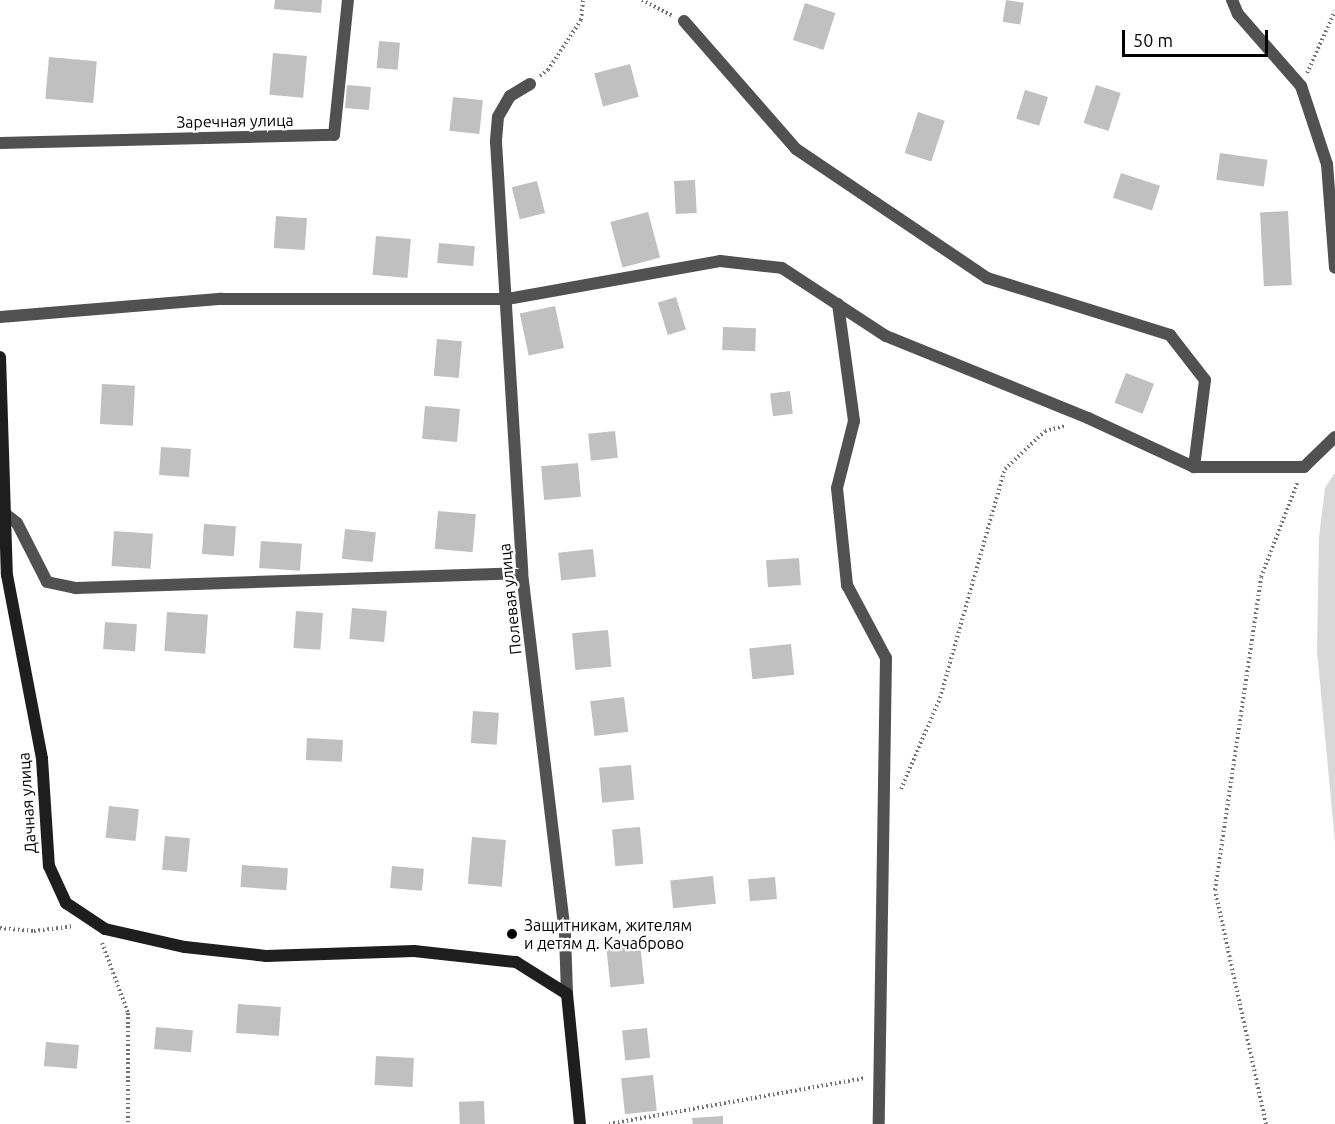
<!DOCTYPE html>
<meta charset="utf-8">
<style>
body{margin:0}
#map{position:relative;width:1335px;height:1124px;overflow:hidden;background:#fff;font-family:Ubuntu,sans-serif}
div>[style]{position:absolute}
.green>*{inset:0;background:#d8d8d8}
.building>*{inset:0;background:#c0c0c0;transform-origin:0 0}
.path>*{height:4px;margin-top:-2px;transform-origin:0;background:repeating-linear-gradient(90deg,#737373 0 1.5px,transparent 0 4.5px)}
.street>*{height:12px;margin:-6px;padding:0 6px;transform-origin:6px;border-radius:6px;background:#515151}
.secondary>*{height:12px;margin:-6px;padding:0 6px;transform-origin:6px;border-radius:6px;background:#1e1e1e}
.dots>*{width:16px;height:16px;translate:-50% -50%;box-sizing:border-box;border:3px solid #fff;border-radius:50%}
span{translate:-50% -50%;white-space:nowrap;text-align:center;line-height:1.15;-webkit-text-stroke:4.5px #fff;paint-order:stroke}
.street-label{font-size:16px;color:#000}
.poi-label{font-size:16px;color:#000}
.left{translate:0 -50%;text-align:left}
.scale{position:absolute;left:1122px;top:30px;width:146px;height:27px;box-sizing:border-box;border:3px solid #000;border-top:0;padding-left:8px;font-size:18px;line-height:21px;white-space:nowrap;color:#000;-webkit-text-stroke:4px #fff;paint-order:stroke}
</style>
<div id="map">
<div class="green">
<i style="clip-path:polygon(1334px 474px,1335px 474px,1335px 843px,1317px 651px,1319px 537px,1325px 488px)"></i>
</div>
<div class="building">
<i style="clip-path:polygon(275px 0,322px 0,321px 13px,274px 9px)"></i>
<i style="left:1006px;top:0;width:18px;height:22px;rotate:9deg"></i>
<i style="left:805px;top:3px;width:32px;height:39px;rotate:18deg"></i>
<i style="left:379px;top:41px;width:21px;height:27px;rotate:5deg"></i>
<i style="left:273px;top:53px;width:34px;height:42px;rotate:5deg"></i>
<i style="left:49px;top:57px;width:48px;height:42px;rotate:5deg"></i>
<i style="left:630px;top:64px;width:34px;height:37px;rotate:75deg"></i>
<i style="left:347px;top:85px;width:24px;height:23px;rotate:5deg"></i>
<i style="left:1096px;top:85px;width:26px;height:40px;rotate:18deg"></i>
<i style="left:1025px;top:90px;width:24px;height:30px;rotate:17deg"></i>
<i style="left:453px;top:97px;width:30px;height:34px;rotate:6deg"></i>
<i style="left:918px;top:112px;width:28px;height:43px;rotate:18deg"></i>
<i style="left:1220px;top:153px;width:48px;height:27px;rotate:8deg"></i>
<i style="left:1121px;top:173px;width:41px;height:26px;rotate:18deg"></i>
<i style="left:695px;top:180px;width:33px;height:21px;rotate:87deg"></i>
<i style="left:537px;top:181px;width:33px;height:26px;rotate:76deg"></i>
<i style="left:1288px;top:211px;width:74px;height:28px;rotate:87deg"></i>
<i style="left:648px;top:212px;width:47px;height:39px;rotate:75deg"></i>
<i style="left:276px;top:216px;width:31px;height:32px;rotate:4deg"></i>
<i style="left:376px;top:236px;width:35px;height:39px;rotate:5deg"></i>
<i style="left:439px;top:243px;width:36px;height:20px;rotate:5deg"></i>
<i style="left:676px;top:297px;width:34px;height:19px;rotate:73deg"></i>
<i style="left:555px;top:306px;width:43px;height:36px;rotate:78deg"></i>
<i style="left:723px;top:327px;width:33px;height:23px;rotate:2deg"></i>
<i style="left:437px;top:339px;width:25px;height:37px;rotate:5deg"></i>
<i style="left:1126px;top:373px;width:30px;height:32px;rotate:21deg"></i>
<i style="left:102px;top:384px;width:33px;height:40px;rotate:3deg"></i>
<i style="left:790px;top:391px;width:23px;height:20px;rotate:83deg"></i>
<i style="left:425px;top:406px;width:35px;height:33px;rotate:5deg"></i>
<i style="left:615px;top:431px;width:27px;height:27px;rotate:84deg"></i>
<i style="left:161px;top:447px;width:30px;height:28px;rotate:4deg"></i>
<i style="left:578px;top:463px;width:34px;height:37px;rotate:85deg"></i>
<i style="left:438px;top:511px;width:38px;height:38px;rotate:5deg"></i>
<i style="left:204px;top:524px;width:32px;height:30px;rotate:4deg"></i>
<i style="left:345px;top:529px;width:31px;height:30px;rotate:6deg"></i>
<i style="left:114px;top:531px;width:39px;height:35px;rotate:4deg"></i>
<i style="left:261px;top:541px;width:41px;height:27px;rotate:4deg"></i>
<i style="left:593px;top:549px;width:28px;height:35px;rotate:84deg"></i>
<i style="left:799px;top:558px;width:27px;height:33px;rotate:86deg"></i>
<i style="left:352px;top:608px;width:35px;height:31px;rotate:5deg"></i>
<i style="left:296px;top:611px;width:27px;height:37px;rotate:4deg"></i>
<i style="left:167px;top:612px;width:41px;height:39px;rotate:4deg"></i>
<i style="left:105px;top:622px;width:32px;height:27px;rotate:4deg"></i>
<i style="left:608px;top:630px;width:37px;height:36px;rotate:85deg"></i>
<i style="left:791px;top:644px;width:31px;height:42px;rotate:84deg"></i>
<i style="left:624px;top:697px;width:35px;height:34px;rotate:83deg"></i>
<i style="left:473px;top:711px;width:26px;height:32px;rotate:4deg"></i>
<i style="left:307px;top:738px;width:36px;height:22px;rotate:3deg"></i>
<i style="left:631px;top:765px;width:35px;height:32px;rotate:85deg"></i>
<i style="left:109px;top:806px;width:30px;height:32px;rotate:6deg"></i>
<i style="left:640px;top:827px;width:37px;height:28px;rotate:85deg"></i>
<i style="left:165px;top:836px;width:25px;height:34px;rotate:5deg"></i>
<i style="left:472px;top:837px;width:34px;height:47px;rotate:5deg"></i>
<i style="left:242px;top:865px;width:46px;height:22px;rotate:4deg"></i>
<i style="left:392px;top:866px;width:32px;height:22px;rotate:5deg"></i>
<i style="left:713px;top:876px;width:28px;height:43px;rotate:84deg"></i>
<i style="left:775px;top:877px;width:22px;height:27px;rotate:85deg"></i>
<i style="left:640px;top:943px;width:41px;height:34px;rotate:84deg"></i>
<i style="left:238px;top:1004px;width:43px;height:29px;rotate:4deg"></i>
<i style="left:156px;top:1027px;width:37px;height:22px;rotate:5deg"></i>
<i style="left:647px;top:1028px;width:30px;height:25px;rotate:84deg"></i>
<i style="left:46px;top:1042px;width:33px;height:24px;rotate:5deg"></i>
<i style="left:376px;top:1056px;width:38px;height:29px;rotate:3deg"></i>
<i style="left:653px;top:1075px;width:36px;height:32px;rotate:84deg"></i>
<i style="left:484px;top:1101px;width:23px;height:25px;rotate:88deg"></i>
<i style="clip-path:polygon(723px 1116px,723px 1124px,693px 1124px,692px 1118px)"></i>
</div>
<div class="path">
<i style="left:642px;top:0;width:34px;rotate:27deg"></i>
<i style="left:1307px;top:73px;width:68px;rotate:-65.7deg"></i>
<i style="left:540px;top:76px;width:10px;rotate:-37deg"></i>
<i style="left:548px;top:70px;width:60px;rotate:-56.6deg"></i>
<i style="left:581px;top:20px;width:20px;rotate:-84deg"></i>
<i style="left:901px;top:789px;width:99px;rotate:-66.8deg"></i>
<i style="left:940px;top:698px;width:238px;rotate:-74.2deg"></i>
<i style="left:1005px;top:469px;width:55px;rotate:-43.5deg"></i>
<i style="left:1045px;top:431px;width:21px;rotate:-14deg"></i>
<i style="left:0;top:928px;width:34px;rotate:5deg"></i>
<i style="left:34px;top:931px;width:39px;rotate:-7deg"></i>
<i style="left:102px;top:943px;width:75px;rotate:69.6deg"></i>
<i style="left:128px;top:1013px;width:111px;rotate:90deg"></i>
<i style="left:609px;top:1124px;width:260px;rotate:-10.2deg"></i>
<i style="left:1266px;top:1124px;width:239px;rotate:-102.3deg"></i>
<i style="left:1215px;top:890px;width:316px;rotate:-81.6deg"></i>
<i style="left:1261px;top:577px;width:103px;rotate:-68.9deg"></i>
</div>
<div class="street">
<i style="left:1232px;top:0;width:15px;rotate:67deg"></i>
<i style="left:1238px;top:14px;width:96px;rotate:48.8deg"></i>
<i style="left:1301px;top:86px;width:82px;rotate:71.6deg"></i>
<i style="left:1327px;top:164px;width:104px;rotate:85.6deg"></i>
<i style="left:684px;top:21px;width:170px;rotate:48.8deg"></i>
<i style="left:796px;top:149px;width:230px;rotate:34deg"></i>
<i style="left:987px;top:278px;width:192px;rotate:17.3deg"></i>
<i style="left:1170px;top:335px;width:57px;rotate:52.1deg"></i>
<i style="left:1205px;top:380px;width:88px;rotate:97.2deg"></i>
<i style="left:530px;top:84px;width:23px;rotate:149deg"></i>
<i style="left:510px;top:96px;width:24px;rotate:120deg"></i>
<i style="left:498px;top:117px;width:25px;rotate:95deg"></i>
<i style="left:496px;top:142px;width:432px;rotate:86.5deg"></i>
<i style="left:522px;top:573px;width:364px;rotate:83.2deg"></i>
<i style="left:565px;top:934px;width:60px;rotate:88.1deg"></i>
<i style="left:0;top:143px;width:334px;rotate:-1.4deg"></i>
<i style="left:334px;top:135px;width:136px;rotate:-84.1deg"></i>
<i style="left:838px;top:304px;width:118px;rotate:82.2deg"></i>
<i style="left:854px;top:421px;width:69px;rotate:104.2deg"></i>
<i style="left:837px;top:488px;width:98px;rotate:84.1deg"></i>
<i style="left:847px;top:585px;width:83px;rotate:61.9deg"></i>
<i style="left:886px;top:658px;width:466px;rotate:90.9deg"></i>
<i style="left:0;top:317px;width:222px;rotate:-4.7deg"></i>
<i style="left:221px;top:299px;width:286px"></i>
<i style="left:507px;top:299px;width:216px;rotate:-10.1deg"></i>
<i style="left:720px;top:261px;width:62px;rotate:6.4deg"></i>
<i style="left:782px;top:268px;width:124px;rotate:33.2deg"></i>
<i style="left:886px;top:336px;width:218px;rotate:22.1deg"></i>
<i style="left:1088px;top:418px;width:117px;rotate:24.8deg"></i>
<i style="left:1194px;top:467px;width:110px"></i>
<i style="left:1304px;top:467px;width:43px;rotate:-44.1deg"></i>
<i style="left:4px;top:513px;width:16px;rotate:38deg"></i>
<i style="left:17px;top:523px;width:66px;rotate:63deg"></i>
<i style="left:47px;top:582px;width:30px;rotate:12deg"></i>
<i style="left:76px;top:588px;width:446px;rotate:-1.9deg"></i>
</div>
<div class="secondary">
<i style="left:0;top:357px;width:218px;rotate:88.2deg"></i>
<i style="left:7px;top:575px;width:187px;rotate:79.2deg"></i>
<i style="left:42px;top:759px;width:107px;rotate:86.3deg"></i>
<i style="left:49px;top:866px;width:41px;rotate:65.3deg"></i>
<i style="left:66px;top:903px;width:47px;rotate:33.7deg"></i>
<i style="left:105px;top:929px;width:82px;rotate:12.7deg"></i>
<i style="left:185px;top:947px;width:81px;rotate:6.3deg"></i>
<i style="left:266px;top:956px;width:148px;rotate:-1.9deg"></i>
<i style="left:414px;top:951px;width:103px;rotate:6.2deg"></i>
<i style="left:516px;top:962px;width:60px;rotate:32.1deg"></i>
<i style="left:567px;top:994px;width:131px;rotate:84.3deg"></i>
</div>
<div class="dots">
<i style="left:512px;top:934px;background:#000"></i>
</div>
<div class="street-label">
<span style="left:235px;top:121px;rotate:-1deg">Заречная улица</span>
<span style="left:510px;top:599px;rotate:-96deg">Полевая улица</span>
<span style="left:27px;top:803px;rotate:-94deg">Дачная улица</span>
</div>
<div class="poi-label">
<span class="left" style="left:524px;top:934px">Защитникам, жителям<br>и детям д. Качаброво</span>
</div>
<div class="scale">50 m</div>
</div>
